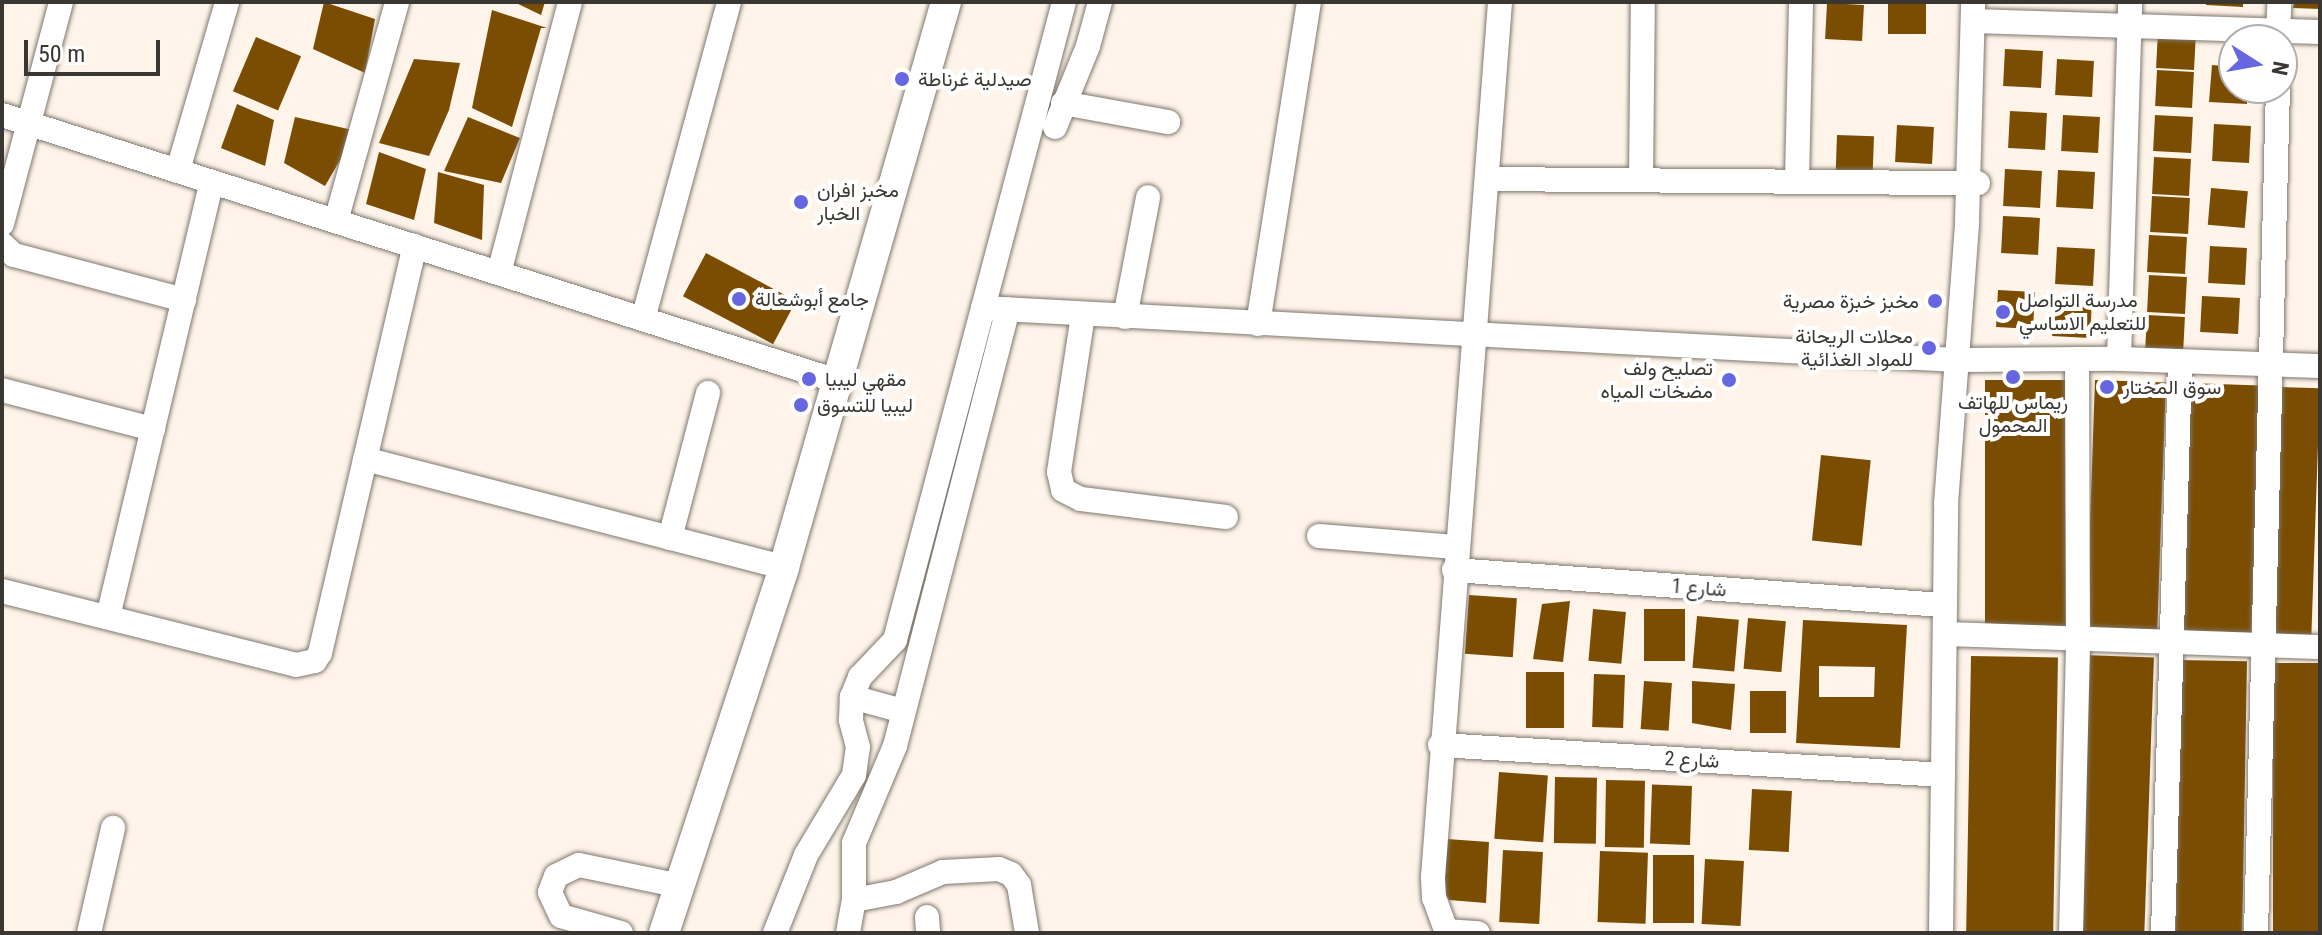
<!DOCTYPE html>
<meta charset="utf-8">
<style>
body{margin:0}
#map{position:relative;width:2322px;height:935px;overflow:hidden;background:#fef4e9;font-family:"Roboto Condensed",Vazirmatn,sans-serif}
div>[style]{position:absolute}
.building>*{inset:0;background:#7b4d03;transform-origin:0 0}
.roads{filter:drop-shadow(0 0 2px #7f766d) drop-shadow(0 0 2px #7f766d)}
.minor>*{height:24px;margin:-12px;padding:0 12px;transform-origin:12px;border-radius:12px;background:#fff}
.major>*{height:30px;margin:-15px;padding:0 15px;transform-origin:15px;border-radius:15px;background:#fff}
.dots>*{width:22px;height:22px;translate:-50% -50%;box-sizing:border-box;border:4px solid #fff;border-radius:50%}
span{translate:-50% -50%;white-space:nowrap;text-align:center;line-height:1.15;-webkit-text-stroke:8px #fff;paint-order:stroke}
.poi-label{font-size:20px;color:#3a3733}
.left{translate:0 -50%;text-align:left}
.right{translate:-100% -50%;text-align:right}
.street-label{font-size:20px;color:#3a3733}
.frame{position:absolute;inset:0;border:4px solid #3a3733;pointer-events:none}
.north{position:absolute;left:2218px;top:24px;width:80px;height:80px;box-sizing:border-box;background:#fff;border:2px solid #b0afad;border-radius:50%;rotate:101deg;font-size:22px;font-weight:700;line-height:32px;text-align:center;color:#3a3733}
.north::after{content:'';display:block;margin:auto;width:28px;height:36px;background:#6667e0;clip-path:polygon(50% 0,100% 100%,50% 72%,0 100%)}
.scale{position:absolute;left:24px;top:40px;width:136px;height:36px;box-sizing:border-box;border:4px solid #3a3733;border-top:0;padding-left:10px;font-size:24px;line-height:28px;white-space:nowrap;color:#3a3733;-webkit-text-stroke:6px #fff;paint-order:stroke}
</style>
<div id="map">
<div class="building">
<i style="clip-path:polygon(324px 2px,375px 19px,365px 73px,313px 49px)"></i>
<i style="clip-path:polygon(514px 2px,545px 2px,541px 15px)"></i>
<i style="left:1888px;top:2px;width:38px;height:32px"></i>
<i style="clip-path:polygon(2206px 2px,2243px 2px,2243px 7px,2206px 5px)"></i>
<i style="clip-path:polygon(2294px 2px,2320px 2px,2320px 9px,2293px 8px)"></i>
<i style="left:1827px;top:3px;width:37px;height:36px;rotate:3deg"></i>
<i style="clip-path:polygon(492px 10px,547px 28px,541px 28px,512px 127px,472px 108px)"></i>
<i style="left:2158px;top:31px;width:38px;height:37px;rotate:3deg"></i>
<i style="left:256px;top:37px;width:49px;height:59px;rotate:23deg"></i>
<i style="left:2005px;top:49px;width:38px;height:37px;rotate:3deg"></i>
<i style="clip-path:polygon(414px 59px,460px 63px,449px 110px,429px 156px,379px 143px)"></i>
<i style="left:2057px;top:59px;width:37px;height:36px;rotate:3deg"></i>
<i style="clip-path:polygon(2212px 65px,2234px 67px,2234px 88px,2248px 88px,2247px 104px,2209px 102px)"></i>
<i style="left:2157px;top:70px;width:37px;height:36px;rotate:3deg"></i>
<i style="clip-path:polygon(237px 104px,274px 120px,265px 166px,221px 148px)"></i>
<i style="left:2010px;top:111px;width:37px;height:37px;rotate:3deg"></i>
<i style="left:2063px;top:115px;width:37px;height:36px;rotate:3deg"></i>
<i style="left:2155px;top:115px;width:38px;height:36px;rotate:3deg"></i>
<i style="clip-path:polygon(295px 117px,357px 131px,325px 186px,284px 163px)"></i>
<i style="clip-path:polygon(468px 117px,520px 138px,501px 183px,444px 171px)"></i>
<i style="left:2214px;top:124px;width:37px;height:37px;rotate:3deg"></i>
<i style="left:1897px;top:125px;width:37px;height:37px;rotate:3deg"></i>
<i style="left:1837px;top:135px;width:37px;height:36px;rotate:2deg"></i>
<i style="clip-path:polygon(379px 152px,426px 169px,414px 220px,366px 204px)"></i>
<i style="left:2154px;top:157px;width:37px;height:37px;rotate:3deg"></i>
<i style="left:2005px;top:169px;width:37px;height:37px;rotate:3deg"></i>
<i style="left:2058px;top:170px;width:37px;height:37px;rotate:3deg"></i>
<i style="clip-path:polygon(438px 172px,484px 185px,482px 240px,434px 223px)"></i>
<i style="left:2211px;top:188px;width:37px;height:37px;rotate:5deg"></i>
<i style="left:2152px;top:196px;width:38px;height:36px;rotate:3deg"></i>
<i style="left:2003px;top:216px;width:37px;height:37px;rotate:3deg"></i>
<i style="left:2149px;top:235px;width:38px;height:37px;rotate:3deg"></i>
<i style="left:2210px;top:246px;width:37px;height:37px;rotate:3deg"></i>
<i style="left:2057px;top:247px;width:38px;height:37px;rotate:3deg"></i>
<i style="left:706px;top:253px;width:102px;height:49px;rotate:28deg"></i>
<i style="left:2149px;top:275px;width:38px;height:37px;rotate:3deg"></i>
<i style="left:1998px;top:290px;width:37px;height:37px;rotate:3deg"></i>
<i style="left:2202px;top:296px;width:38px;height:36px;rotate:3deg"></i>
<i style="left:2054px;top:299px;width:38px;height:37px;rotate:3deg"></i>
<i style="left:2147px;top:315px;width:38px;height:37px;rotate:3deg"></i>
<i style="left:1985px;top:380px;width:81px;height:249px"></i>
<i style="left:2095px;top:380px;width:71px;height:251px;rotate:2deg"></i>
<i style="left:2188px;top:383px;width:72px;height:251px;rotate:2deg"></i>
<i style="left:2282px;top:387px;width:38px;height:250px;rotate:2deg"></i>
<i style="left:1821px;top:455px;width:50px;height:86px;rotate:6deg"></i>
<i style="left:1469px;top:595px;width:48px;height:59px;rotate:4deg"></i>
<i style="clip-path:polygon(1570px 601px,1563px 662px,1533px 659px,1542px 604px)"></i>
<i style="left:1593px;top:609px;width:33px;height:52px;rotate:5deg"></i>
<i style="left:1644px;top:609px;width:41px;height:52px"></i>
<i style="left:1697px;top:616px;width:42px;height:52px;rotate:5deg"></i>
<i style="left:1748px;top:618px;width:38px;height:51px;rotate:5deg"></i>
<i style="clip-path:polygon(evenodd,1803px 620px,1907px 625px,1900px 748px,1796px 743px,1803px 620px,1819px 666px,1875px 667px,1874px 697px,1819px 697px,1819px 666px)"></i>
<i style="left:2084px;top:655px;width:70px;height:278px;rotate:2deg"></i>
<i style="left:1971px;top:656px;width:87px;height:277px;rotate:1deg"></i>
<i style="left:2180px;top:660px;width:67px;height:273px;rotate:1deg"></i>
<i style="left:2320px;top:663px;width:270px;height:47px;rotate:90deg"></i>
<i style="left:1526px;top:672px;width:38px;height:56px"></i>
<i style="left:1594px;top:674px;width:31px;height:53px;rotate:2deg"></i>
<i style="left:1644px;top:681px;width:28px;height:48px;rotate:4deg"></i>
<i style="clip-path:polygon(1692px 681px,1735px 684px,1731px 730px,1692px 723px)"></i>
<i style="left:1750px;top:691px;width:36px;height:42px"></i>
<i style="left:1499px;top:772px;width:49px;height:67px;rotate:4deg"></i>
<i style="left:1555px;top:777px;width:42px;height:66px;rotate:1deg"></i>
<i style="left:1606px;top:780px;width:39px;height:67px;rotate:1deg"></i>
<i style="left:1692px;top:786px;width:59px;height:40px;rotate:92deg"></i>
<i style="left:1752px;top:789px;width:40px;height:61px;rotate:3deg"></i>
<i style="clip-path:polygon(1447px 839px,1489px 842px,1486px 903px,1449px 900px,1444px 892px)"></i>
<i style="left:1503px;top:850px;width:40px;height:72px;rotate:3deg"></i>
<i style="left:1600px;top:851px;width:48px;height:71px;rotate:2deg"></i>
<i style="left:1653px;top:855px;width:41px;height:68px"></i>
<i style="left:1705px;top:859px;width:39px;height:65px;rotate:3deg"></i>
</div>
<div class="roads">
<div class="minor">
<i style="left:1973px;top:21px;width:347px;rotate:1.8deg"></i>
<i style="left:2278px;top:40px;width:38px;rotate:-88deg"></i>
<i style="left:1063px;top:103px;width:107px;rotate:10.3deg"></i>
<i style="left:2px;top:115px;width:880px;rotate:17.67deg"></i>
<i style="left:1055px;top:127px;width:87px;rotate:-67.8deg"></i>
<i style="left:1088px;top:46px;width:46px;rotate:-74.7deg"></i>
<i style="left:178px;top:170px;width:175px;rotate:-73.7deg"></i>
<i style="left:1487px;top:179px;width:491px;rotate:0.5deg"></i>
<i style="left:1641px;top:180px;width:178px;rotate:-89.4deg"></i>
<i style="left:1797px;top:180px;width:178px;rotate:-88.7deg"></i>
<i style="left:336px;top:221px;width:227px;rotate:-74.4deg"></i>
<i style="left:2px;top:224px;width:230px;rotate:-75.1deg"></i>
<i style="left:2px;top:244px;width:16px;rotate:43deg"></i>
<i style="left:14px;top:255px;width:176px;rotate:14.8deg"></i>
<i style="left:499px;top:273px;width:280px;rotate:-75.3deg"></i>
<i style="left:983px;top:308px;width:975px;rotate:3.06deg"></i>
<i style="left:1957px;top:360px;width:162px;rotate:-0.4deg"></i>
<i style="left:2119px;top:359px;width:201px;rotate:2deg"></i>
<i style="left:1083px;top:315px;width:159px;rotate:98.7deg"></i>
<i style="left:1059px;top:472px;width:18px;rotate:77deg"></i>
<i style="left:1063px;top:490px;width:20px;rotate:27deg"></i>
<i style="left:1081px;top:499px;width:146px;rotate:7.1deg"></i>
<i style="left:1125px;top:317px;width:122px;rotate:-79.1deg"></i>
<i style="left:643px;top:319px;width:328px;rotate:-74.8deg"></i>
<i style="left:1258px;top:324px;width:326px;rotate:-81deg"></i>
<i style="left:2119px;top:359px;width:357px;rotate:-88.2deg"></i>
<i style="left:2px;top:390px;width:156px;rotate:14.5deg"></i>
<i style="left:365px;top:459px;width:433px;rotate:14.5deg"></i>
<i style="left:1319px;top:536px;width:137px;rotate:4.6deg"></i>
<i style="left:670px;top:538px;width:150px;rotate:-75.3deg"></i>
<i style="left:1454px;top:570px;width:492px;rotate:4.1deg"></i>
<i style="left:2px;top:591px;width:303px;rotate:14.1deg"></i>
<i style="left:296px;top:665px;width:19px;rotate:-12deg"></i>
<i style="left:315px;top:661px;width:9px;rotate:-58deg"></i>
<i style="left:320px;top:653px;width:418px;rotate:-76.9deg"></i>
<i style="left:108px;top:617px;width:447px;rotate:-76.6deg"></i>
<i style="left:1945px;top:634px;width:375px;rotate:2deg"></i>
<i style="left:852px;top:697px;width:53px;rotate:15.4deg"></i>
<i style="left:1440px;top:745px;width:504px;rotate:3.41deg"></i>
<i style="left:854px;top:900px;width:43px;rotate:-10.8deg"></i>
<i style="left:896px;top:892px;width:51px;rotate:-23.1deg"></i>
<i style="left:943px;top:872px;width:56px;rotate:-3.1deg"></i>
<i style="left:999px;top:869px;width:13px;rotate:23deg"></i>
<i style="left:1011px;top:874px;width:14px;rotate:54deg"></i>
<i style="left:1019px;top:885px;width:49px;rotate:80.5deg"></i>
<i style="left:927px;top:917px;width:16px;rotate:86deg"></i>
<i style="left:1446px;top:931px;width:32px;rotate:4deg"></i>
<i style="left:89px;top:933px;width:108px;rotate:-77.1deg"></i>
<i style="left:621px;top:933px;width:62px;rotate:-164.2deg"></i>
<i style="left:561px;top:916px;width:26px;rotate:-115deg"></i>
<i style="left:550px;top:892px;width:17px;rotate:-69deg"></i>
<i style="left:556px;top:876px;width:25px;rotate:-26deg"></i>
<i style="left:579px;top:865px;width:104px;rotate:11.6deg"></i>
<i style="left:775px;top:933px;width:84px;rotate:-68.3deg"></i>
<i style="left:806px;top:855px;width:93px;rotate:-59deg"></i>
<i style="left:854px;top:775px;width:28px;rotate:-82deg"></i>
<i style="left:858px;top:747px;width:28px;rotate:-105deg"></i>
<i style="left:851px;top:720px;width:23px;rotate:-88deg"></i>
<i style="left:852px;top:697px;width:22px;rotate:-68deg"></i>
<i style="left:860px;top:677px;width:51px;rotate:-46.6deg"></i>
<i style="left:895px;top:640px;width:660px;rotate:-75.16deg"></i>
<i style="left:848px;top:933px;width:34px;rotate:-80deg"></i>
<i style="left:854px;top:900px;width:57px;rotate:-90deg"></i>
<i style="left:854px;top:843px;width:105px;rotate:-67.1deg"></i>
<i style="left:895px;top:746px;width:451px;rotate:-75.5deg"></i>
<i style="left:1447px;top:933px;width:37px;rotate:-110deg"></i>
<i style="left:1434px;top:898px;width:21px;rotate:-93deg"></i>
<i style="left:1433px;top:877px;width:878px;rotate:-85.62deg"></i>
<i style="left:1941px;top:933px;width:429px;rotate:-89.3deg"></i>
<i style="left:1946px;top:504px;width:283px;rotate:-85.7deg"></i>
<i style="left:1967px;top:222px;width:220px;rotate:-88.4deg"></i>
<i style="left:2071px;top:933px;width:294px;rotate:-88.6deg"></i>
<i style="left:2078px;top:639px;width:280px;rotate:-90.2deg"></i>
<i style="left:2163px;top:933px;width:570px;rotate:-88.29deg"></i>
<i style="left:2256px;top:933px;width:845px;rotate:-88.51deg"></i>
</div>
<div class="major">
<i style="left:664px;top:933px;width:385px;rotate:-71.8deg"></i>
<i style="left:784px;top:567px;width:588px;rotate:-74deg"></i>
</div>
</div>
<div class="dots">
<i style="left:902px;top:79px;background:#6667e0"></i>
<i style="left:801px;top:202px;background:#6667e0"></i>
<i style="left:739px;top:299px;background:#6667e0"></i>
<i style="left:1935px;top:301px;background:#6667e0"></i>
<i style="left:2003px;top:312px;background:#6667e0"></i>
<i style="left:1929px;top:348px;background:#6667e0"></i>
<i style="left:2013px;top:377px;background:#6667e0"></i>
<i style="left:809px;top:379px;background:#6667e0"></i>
<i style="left:1729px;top:380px;background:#6667e0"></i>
<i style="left:2107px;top:387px;background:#6667e0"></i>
<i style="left:801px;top:405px;background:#6667e0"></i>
</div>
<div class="poi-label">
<span class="left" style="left:918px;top:79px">صيدلية غرناطة</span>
<span class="left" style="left:817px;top:202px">مخبز افران<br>الخبار</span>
<span class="left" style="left:755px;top:299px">جامع أبوشعالة</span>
<span class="left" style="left:2019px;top:312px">مدرسة التواصل<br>للتعليم الاساسي</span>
<span class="right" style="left:1919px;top:301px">مخبز خبزة مصرية</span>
<span class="right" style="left:1913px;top:348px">محلات الريحانة<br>للمواد الغذائية</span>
<span class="right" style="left:1713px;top:380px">تصليح ولف<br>مضخات المياه</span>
<span class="left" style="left:825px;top:379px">مقهي ليبيا</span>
<span class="left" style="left:2123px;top:387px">سوق المختار</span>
<span style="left:2013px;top:414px">ريماس للهاتف<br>المحمول</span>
<span class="left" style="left:817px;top:405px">ليبيا للتسوق</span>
</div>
<div class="street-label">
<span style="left:1699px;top:588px;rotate:4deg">شارع 1</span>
<span style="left:1692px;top:760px;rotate:3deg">شارع 2</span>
</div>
<div class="frame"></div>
<div class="north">N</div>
<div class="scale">50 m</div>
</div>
